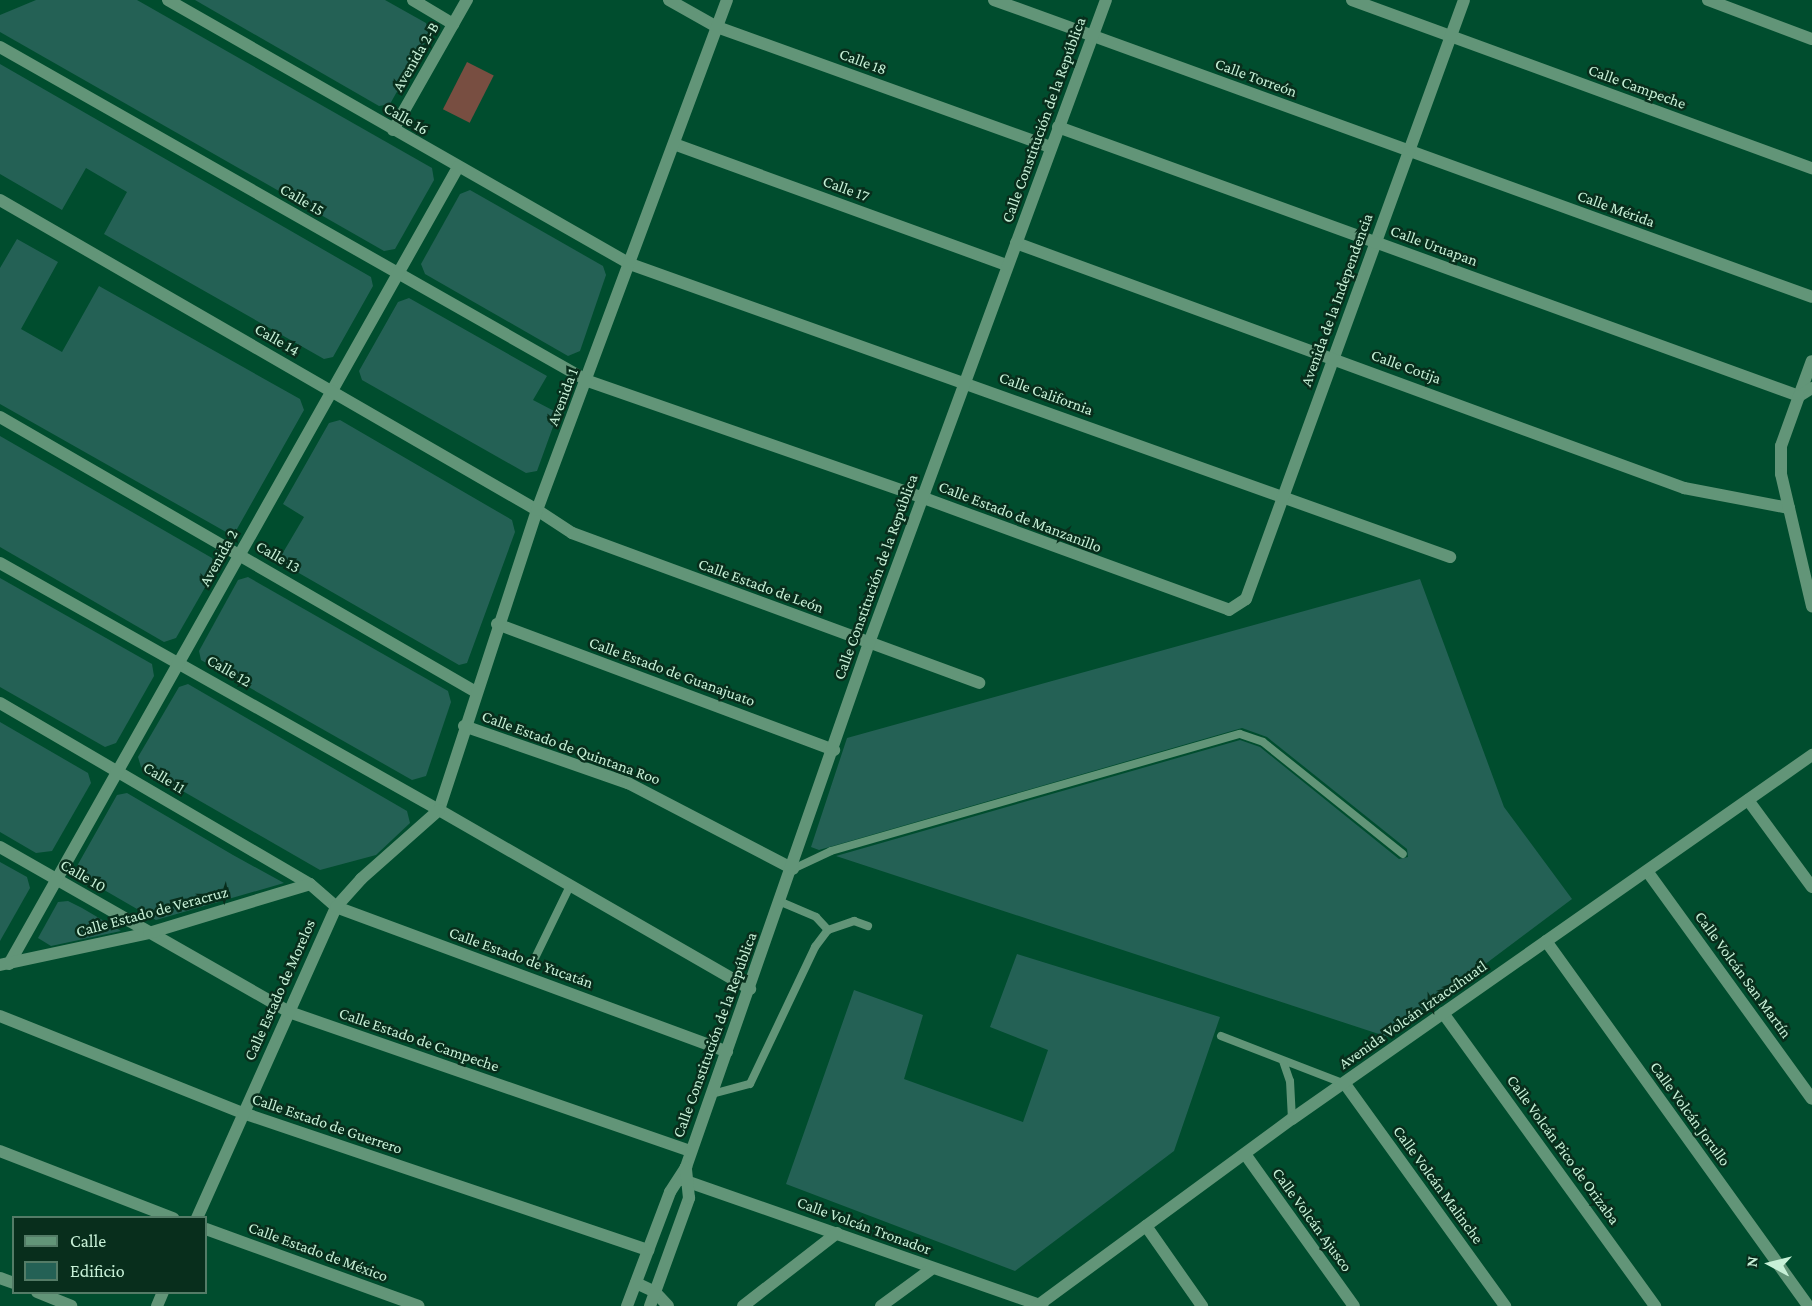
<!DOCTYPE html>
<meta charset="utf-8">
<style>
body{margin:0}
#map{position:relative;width:1812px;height:1306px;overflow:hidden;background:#004d2e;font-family:"Crimson Pro",serif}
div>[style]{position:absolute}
.green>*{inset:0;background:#784e41;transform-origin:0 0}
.building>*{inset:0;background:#246155}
.service>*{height:8px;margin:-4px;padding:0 4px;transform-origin:4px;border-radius:4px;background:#629578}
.minor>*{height:12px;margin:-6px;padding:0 6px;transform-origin:6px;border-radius:6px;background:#629578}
.tertiary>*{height:12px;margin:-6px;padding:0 6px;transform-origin:6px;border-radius:6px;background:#629578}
span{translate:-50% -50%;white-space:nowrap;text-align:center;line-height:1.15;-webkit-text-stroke:5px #082e1c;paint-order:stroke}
.street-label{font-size:16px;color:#c7f0d7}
.legend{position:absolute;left:12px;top:1216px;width:195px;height:78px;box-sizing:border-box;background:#082e1c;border:2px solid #547c67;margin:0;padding:8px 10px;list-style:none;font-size:18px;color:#c7f0d7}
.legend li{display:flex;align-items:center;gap:12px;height:30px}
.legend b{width:30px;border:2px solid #547c67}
.north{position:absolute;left:1740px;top:1234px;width:60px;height:60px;-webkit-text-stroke:4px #082e1c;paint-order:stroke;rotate:277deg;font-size:16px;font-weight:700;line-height:24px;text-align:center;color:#c7f0d7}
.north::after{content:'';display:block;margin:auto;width:21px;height:27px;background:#c7f0d7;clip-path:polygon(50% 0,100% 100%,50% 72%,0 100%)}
</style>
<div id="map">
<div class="green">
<i style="left:467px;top:62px;width:30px;height:53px;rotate:27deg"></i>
</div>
<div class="building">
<i style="clip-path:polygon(36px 0,137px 0,432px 168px,434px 180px,395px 249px,384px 251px,0 32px,0 15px)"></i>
<i style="clip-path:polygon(195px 0,385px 0,426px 23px,429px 35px,390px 104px,379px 106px)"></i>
<i style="clip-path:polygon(0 64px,371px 277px,373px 286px,333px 357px,324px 359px,104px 234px,127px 192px,86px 168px,62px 210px,0 174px)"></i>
<i style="clip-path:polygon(470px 190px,603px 266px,606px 275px,580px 351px,568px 356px,425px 274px,421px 264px,460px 194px)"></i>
<i style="clip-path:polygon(17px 239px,58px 262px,21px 329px,62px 352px,99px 286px,300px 399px,304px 410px,237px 529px,226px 532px,0 404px,0 268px)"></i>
<i style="clip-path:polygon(409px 298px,547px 376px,533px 400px,558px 413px,537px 471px,526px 473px,362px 380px,359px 371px,398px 302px)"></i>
<i style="clip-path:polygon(340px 420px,512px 520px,515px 532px,467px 663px,459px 665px,278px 561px,304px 517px,283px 504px,329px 423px)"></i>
<i style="clip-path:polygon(0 436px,212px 558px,215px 570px,176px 638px,164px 642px,0 547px)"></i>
<i style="clip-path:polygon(248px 577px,448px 691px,451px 702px,426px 776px,412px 780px,201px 660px,199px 651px,238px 580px)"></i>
<i style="clip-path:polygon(0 578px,152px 664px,154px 676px,116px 743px,105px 747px,0 687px)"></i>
<i style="clip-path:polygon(1420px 579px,1504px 807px,1572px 899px,1388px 1037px,836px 856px,1240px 740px,1260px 747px,1399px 859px,1408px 857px,1407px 849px,1267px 737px,1242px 728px,819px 850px,811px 847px,847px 738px)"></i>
<i style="clip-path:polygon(188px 684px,407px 811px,410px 823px,376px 855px,320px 870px,141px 767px,138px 757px,179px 687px)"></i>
<i style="clip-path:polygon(0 722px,88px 773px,91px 783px,52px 851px,36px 853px,0 832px)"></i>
<i style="clip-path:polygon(127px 793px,233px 855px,284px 883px,156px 920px,80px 876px,77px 866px,117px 795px)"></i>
<i style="clip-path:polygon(0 862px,27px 877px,30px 888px,0 941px)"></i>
<i style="clip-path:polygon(68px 901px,82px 908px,121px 931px,51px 946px,38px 938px,58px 902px)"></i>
<i style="clip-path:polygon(1017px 954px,1220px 1017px,1174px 1151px,1015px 1271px,786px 1184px,854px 990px,923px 1015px,904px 1079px,1023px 1122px,1048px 1050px,990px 1027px)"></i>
</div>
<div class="service">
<i style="left:793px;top:869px;width:42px;rotate:-25.3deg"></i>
<i style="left:831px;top:851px;width:425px;rotate:-16deg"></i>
<i style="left:1240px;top:734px;width:24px;rotate:19deg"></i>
<i style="left:1263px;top:742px;width:179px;rotate:38.7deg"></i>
<i style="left:781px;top:902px;width:38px;rotate:23deg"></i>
<i style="left:816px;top:917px;width:18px;rotate:47deg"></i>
<i style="left:535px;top:958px;width:80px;rotate:-64.1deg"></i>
<i style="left:1221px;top:1036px;width:133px;rotate:21.2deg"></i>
<i style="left:1283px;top:1061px;width:21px;rotate:71deg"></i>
<i style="left:1290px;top:1081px;width:38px;rotate:87deg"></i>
<i style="left:712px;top:1094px;width:39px;rotate:-15deg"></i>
<i style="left:750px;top:1084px;width:152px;rotate:-64.6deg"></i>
<i style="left:815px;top:947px;width:21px;rotate:-53deg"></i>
<i style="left:828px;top:930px;width:28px;rotate:-19deg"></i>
<i style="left:854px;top:921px;width:15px;rotate:20deg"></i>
</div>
<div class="minor">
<i style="left:168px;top:0;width:532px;rotate:29.74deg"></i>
<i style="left:630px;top:264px;width:871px;rotate:19.66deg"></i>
<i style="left:413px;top:0;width:47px;rotate:31deg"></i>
<i style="left:669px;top:0;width:55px;rotate:29.4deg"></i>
<i style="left:717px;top:27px;width:355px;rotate:19.8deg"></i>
<i style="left:994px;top:0;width:870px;rotate:19.95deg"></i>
<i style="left:1352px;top:0;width:490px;rotate:20.1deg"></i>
<i style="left:1708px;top:0;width:111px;rotate:20.6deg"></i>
<i style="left:0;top:47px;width:676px;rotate:29.6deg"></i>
<i style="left:588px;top:381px;width:353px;rotate:19.2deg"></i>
<i style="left:921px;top:497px;width:328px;rotate:20.1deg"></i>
<i style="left:1229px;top:610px;width:20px;rotate:-33deg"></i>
<i style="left:1246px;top:599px;width:637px;rotate:-70deg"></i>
<i style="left:1058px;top:127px;width:788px;rotate:19.95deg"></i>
<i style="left:1799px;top:396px;width:37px;rotate:-70deg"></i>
<i style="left:393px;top:130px;width:150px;rotate:-60.4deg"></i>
<i style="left:674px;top:144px;width:354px;rotate:20deg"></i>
<i style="left:1016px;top:243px;width:712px;rotate:20.14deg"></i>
<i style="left:1684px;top:488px;width:107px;rotate:10.8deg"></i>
<i style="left:0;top:417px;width:550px;rotate:30.02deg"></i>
<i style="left:537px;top:510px;width:42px;rotate:33.3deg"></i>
<i style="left:572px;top:533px;width:434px;rotate:20.2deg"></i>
<i style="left:0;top:563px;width:504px;rotate:29.36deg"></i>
<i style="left:497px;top:624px;width:360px;rotate:20.5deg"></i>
<i style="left:0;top:703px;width:359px;rotate:30.3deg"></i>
<i style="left:310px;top:884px;width:35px;rotate:41deg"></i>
<i style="left:336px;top:907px;width:417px;rotate:20.3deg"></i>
<i style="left:464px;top:726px;width:174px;rotate:19.2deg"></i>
<i style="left:628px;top:783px;width:186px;rotate:27.5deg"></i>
<i style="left:1748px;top:800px;width:108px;rotate:53.7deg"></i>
<i style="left:0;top:847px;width:333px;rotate:29.7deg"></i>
<i style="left:289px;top:1012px;width:425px;rotate:19.1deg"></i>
<i style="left:1647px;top:871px;width:281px;rotate:54.1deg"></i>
<i style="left:1546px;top:941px;width:449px;rotate:54.3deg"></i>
<i style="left:9px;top:964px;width:915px;rotate:-60.6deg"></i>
<i style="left:0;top:965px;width:152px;rotate:-12.1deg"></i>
<i style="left:149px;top:933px;width:168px;rotate:-16.9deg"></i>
<i style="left:1443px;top:1013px;width:362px;rotate:54.1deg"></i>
<i style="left:0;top:1016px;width:262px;rotate:21.8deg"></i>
<i style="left:243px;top:1113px;width:428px;rotate:18.7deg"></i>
<i style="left:1345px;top:1084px;width:274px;rotate:54.2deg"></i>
<i style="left:0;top:1151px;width:186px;rotate:21.2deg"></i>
<i style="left:1245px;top:1154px;width:187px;rotate:54.4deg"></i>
<i style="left:680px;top:1179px;width:384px;rotate:19.3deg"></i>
<i style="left:1146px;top:1226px;width:98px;rotate:55deg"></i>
<i style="left:206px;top:1229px;width:226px;rotate:19.9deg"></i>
<i style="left:0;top:1278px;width:15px;rotate:20deg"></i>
<i style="left:37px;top:1292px;width:37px;rotate:22deg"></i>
<i style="left:743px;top:1306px;width:119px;rotate:-37.8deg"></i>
<i style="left:881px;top:1306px;width:64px;rotate:-36.2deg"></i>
<i style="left:1037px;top:1306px;width:316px;rotate:-36.3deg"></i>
<i style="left:1292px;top:1119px;width:635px;rotate:-34.99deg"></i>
</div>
<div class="tertiary">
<i style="left:0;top:200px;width:620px;rotate:30deg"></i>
<i style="left:1812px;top:388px;width:15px;rotate:148deg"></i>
<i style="left:1799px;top:396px;width:53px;rotate:109.8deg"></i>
<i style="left:1781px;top:446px;width:28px;rotate:90deg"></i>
<i style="left:1781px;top:474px;width:136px;rotate:76.8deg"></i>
<i style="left:439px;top:810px;width:316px;rotate:-71.9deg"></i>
<i style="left:537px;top:510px;width:544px;rotate:-69.57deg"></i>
<i style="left:439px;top:810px;width:359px;rotate:29.9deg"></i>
<i style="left:197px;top:1218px;width:341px;rotate:-65.9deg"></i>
<i style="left:336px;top:907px;width:38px;rotate:-48deg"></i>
<i style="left:361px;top:879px;width:104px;rotate:-41.5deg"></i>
<i style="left:636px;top:1283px;width:21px;rotate:25deg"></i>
<i style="left:655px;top:1292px;width:19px;rotate:47deg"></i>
<i style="left:157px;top:1306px;width:15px;rotate:-67deg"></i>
<i style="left:627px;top:1306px;width:122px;rotate:-69.3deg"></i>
<i style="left:670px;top:1192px;width:30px;rotate:-57deg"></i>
<i style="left:686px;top:1167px;width:555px;rotate:-70.75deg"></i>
<i style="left:869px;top:643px;width:685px;rotate:-69.77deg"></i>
<i style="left:650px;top:1306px;width:115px;rotate:-70.1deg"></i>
<i style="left:689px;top:1198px;width:31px;rotate:-96deg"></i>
</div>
<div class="street-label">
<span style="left:416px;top:57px;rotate:-60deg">Avenida 2-B</span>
<span style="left:863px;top:62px;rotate:20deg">Calle 18</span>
<span style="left:1256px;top:78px;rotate:20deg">Calle Torreón</span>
<span style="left:1637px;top:87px;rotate:20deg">Calle Campeche</span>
<span style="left:406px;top:119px;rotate:30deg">Calle 16</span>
<span style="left:1044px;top:120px;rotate:-70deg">Calle Constitución de la República</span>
<span style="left:846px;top:189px;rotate:20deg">Calle 17</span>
<span style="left:302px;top:200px;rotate:30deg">Calle 15</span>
<span style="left:1616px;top:209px;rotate:20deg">Calle Mérida</span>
<span style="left:1434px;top:246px;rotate:20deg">Calle Uruapan</span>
<span style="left:1337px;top:300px;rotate:-70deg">Avenida de la Independencia</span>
<span style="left:277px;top:340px;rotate:30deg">Calle 14</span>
<span style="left:1406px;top:367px;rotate:20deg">Calle Cotija</span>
<span style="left:1046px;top:394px;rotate:20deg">Calle California</span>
<span style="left:563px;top:397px;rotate:-69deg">Avenida 1</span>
<span style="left:1020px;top:517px;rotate:21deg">Calle Estado de Manzanillo</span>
<span style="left:278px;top:557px;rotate:30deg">Calle 13</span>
<span style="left:219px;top:558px;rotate:-61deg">Avenida 2</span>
<span style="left:876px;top:577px;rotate:-70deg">Calle Constitución de la República</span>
<span style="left:761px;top:586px;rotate:20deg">Calle Estado de León</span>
<span style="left:229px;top:671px;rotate:30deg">Calle 12</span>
<span style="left:672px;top:672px;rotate:20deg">Calle Estado de Guanajuato</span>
<span style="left:571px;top:748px;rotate:20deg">Calle Estado de Quintana Roo</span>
<span style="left:164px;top:778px;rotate:31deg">Calle 11</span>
<span style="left:83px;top:876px;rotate:30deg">Calle 10</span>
<span style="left:152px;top:912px;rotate:-15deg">Calle Estado de Veracruz</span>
<span style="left:521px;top:958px;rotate:20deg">Calle Estado de Yucatán</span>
<span style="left:1743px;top:975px;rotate:54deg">Calle Volcán San Martín</span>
<span style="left:280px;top:990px;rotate:-66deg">Calle Estado de Morelos</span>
<span style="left:1413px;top:1015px;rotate:-35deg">Avenida Volcán Iztaccíhuatl</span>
<span style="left:715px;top:1035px;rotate:-70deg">Calle Constitución de la República</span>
<span style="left:419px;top:1040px;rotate:19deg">Calle Estado de Campeche</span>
<span style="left:1690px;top:1114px;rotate:54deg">Calle Volcán Jorullo</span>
<span style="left:327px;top:1124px;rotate:19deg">Calle Estado de Guerrero</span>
<span style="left:1563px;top:1150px;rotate:54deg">Calle Volcán Pico de Orizaba</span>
<span style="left:1438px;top:1185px;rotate:54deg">Calle Volcán Malinche</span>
<span style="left:1312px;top:1220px;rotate:54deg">Calle Volcán Ajusco</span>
<span style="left:864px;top:1226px;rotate:20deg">Calle Volcán Tronador</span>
<span style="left:318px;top:1252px;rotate:20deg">Calle Estado de México</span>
</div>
<ul class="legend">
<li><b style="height:8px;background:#629578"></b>Calle</li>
<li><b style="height:16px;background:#246155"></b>Edificio</li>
</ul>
<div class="north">N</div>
</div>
